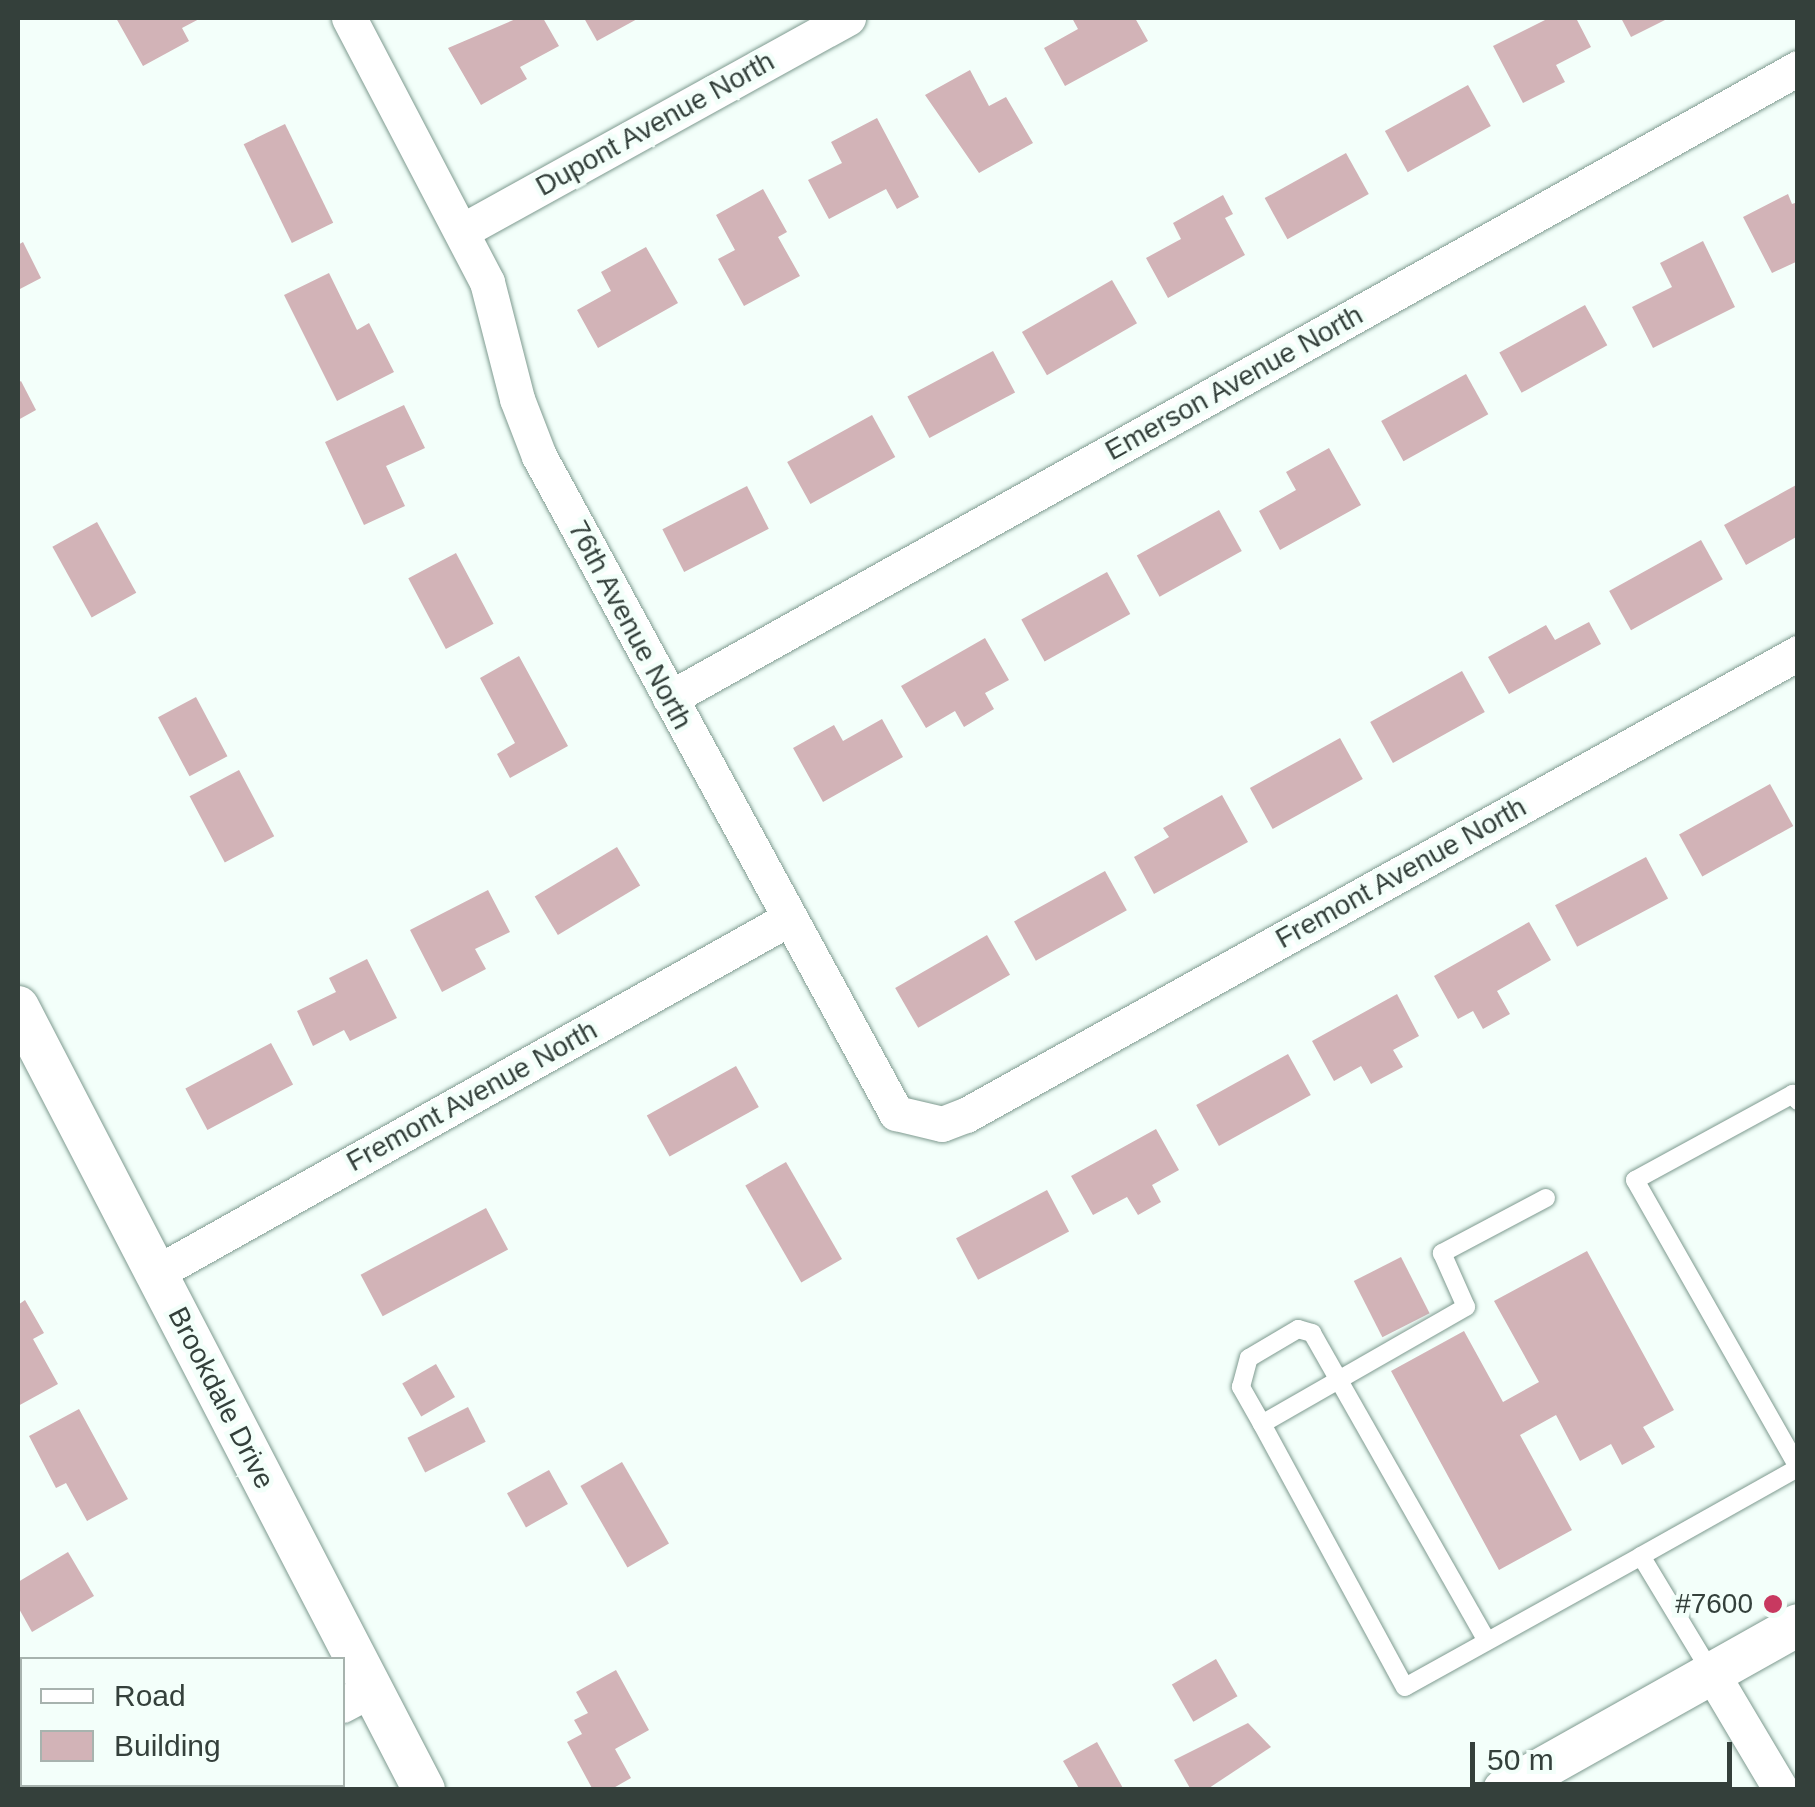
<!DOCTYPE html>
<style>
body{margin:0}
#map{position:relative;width:1815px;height:1807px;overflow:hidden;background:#f3fffa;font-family:Arial,sans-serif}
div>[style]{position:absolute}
.building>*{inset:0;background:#d2b3b7;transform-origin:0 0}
.roads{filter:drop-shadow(0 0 2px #7f9b90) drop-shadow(0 0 2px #7f9b90)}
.service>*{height:18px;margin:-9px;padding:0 9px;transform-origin:9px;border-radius:9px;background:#fff}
.minor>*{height:35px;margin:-17.5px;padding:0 17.5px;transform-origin:17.5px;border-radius:17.5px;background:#fff}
.tertiary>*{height:42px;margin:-21px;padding:0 21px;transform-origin:21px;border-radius:21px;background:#fff}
.dots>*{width:28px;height:28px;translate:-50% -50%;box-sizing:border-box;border:5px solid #f3fffa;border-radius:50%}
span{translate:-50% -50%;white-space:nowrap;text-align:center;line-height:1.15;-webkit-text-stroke:9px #f3fffa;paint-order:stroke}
.street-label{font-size:28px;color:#34403b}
.poi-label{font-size:28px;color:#34403b}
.right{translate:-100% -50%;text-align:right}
.frame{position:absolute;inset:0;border:20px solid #34403b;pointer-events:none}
.legend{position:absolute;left:20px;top:1657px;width:325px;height:130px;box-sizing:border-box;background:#f3fffa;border:2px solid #a7b3ae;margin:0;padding:12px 18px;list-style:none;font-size:30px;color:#34403b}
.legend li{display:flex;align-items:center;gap:20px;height:50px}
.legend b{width:50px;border:2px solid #a7b3ae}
.scale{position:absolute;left:1470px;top:1742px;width:262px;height:45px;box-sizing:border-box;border:5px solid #34403b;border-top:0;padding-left:12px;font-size:30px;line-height:35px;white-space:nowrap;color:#34403b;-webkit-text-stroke:8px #f3fffa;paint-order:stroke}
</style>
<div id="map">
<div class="building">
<i style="clip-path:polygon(116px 18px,201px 18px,182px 28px,189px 41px,143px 66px)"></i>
<i style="clip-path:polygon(518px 18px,543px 18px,559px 46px,520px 67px,527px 79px,481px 105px,448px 48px)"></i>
<i style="clip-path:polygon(584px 18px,639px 18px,597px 41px)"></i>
<i style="clip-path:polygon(1072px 18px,1135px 18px,1148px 41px,1065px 86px,1044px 48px,1078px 29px)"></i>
<i style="clip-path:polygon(1549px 18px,1576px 18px,1591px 47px,1556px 65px,1565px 82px,1523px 103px,1493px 46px)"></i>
<i style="clip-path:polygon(1621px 18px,1669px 18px,1631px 37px)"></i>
<i style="clip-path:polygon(970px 70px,989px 106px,1006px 97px,1033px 143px,979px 173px,925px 95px)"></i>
<i style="left:1468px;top:85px;width:47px;height:95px;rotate:61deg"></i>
<i style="clip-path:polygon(877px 118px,919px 197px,897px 209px,886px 189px,829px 219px,808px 180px,842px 163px,831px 142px)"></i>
<i style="left:285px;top:124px;width:110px;height:46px;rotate:64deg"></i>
<i style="left:1346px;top:153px;width:47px;height:93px;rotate:61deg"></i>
<i style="clip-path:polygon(763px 189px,787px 232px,778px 237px,800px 276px,744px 306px,718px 259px,735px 250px,716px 215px)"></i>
<i style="clip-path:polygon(1788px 194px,1792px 204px,1798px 202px,1798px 261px,1772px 273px,1743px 217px)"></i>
<i style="clip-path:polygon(1223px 195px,1233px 214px,1225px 218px,1245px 255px,1168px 298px,1146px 258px,1181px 239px,1173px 223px)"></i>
<i style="clip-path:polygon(1703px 241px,1735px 307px,1653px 348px,1632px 307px,1672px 287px,1660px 263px)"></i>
<i style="clip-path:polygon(23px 242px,41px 278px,18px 290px,18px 245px)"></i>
<i style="clip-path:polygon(646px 247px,678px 303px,598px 348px,577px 310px,611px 291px,601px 272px)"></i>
<i style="clip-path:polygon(329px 273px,357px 330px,369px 323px,394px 372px,337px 401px,284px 295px)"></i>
<i style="left:1112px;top:280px;width:50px;height:104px;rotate:60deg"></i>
<i style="left:1585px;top:305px;width:46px;height:98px;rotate:61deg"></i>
<i style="left:993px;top:351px;width:47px;height:97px;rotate:62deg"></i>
<i style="left:1466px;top:374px;width:46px;height:97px;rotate:61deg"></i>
<i style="clip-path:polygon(21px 381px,36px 410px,18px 420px,18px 383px)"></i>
<i style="clip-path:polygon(404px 405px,425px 448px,386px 466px,405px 506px,364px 525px,325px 442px)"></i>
<i style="left:872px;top:415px;width:48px;height:97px;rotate:61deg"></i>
<i style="clip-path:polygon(1329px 448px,1361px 505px,1280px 550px,1259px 511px,1296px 490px,1286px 472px)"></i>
<i style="clip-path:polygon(1798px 484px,1798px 536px,1746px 565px,1724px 525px)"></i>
<i style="left:747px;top:486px;width:48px;height:95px;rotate:63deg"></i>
<i style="left:1219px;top:510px;width:47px;height:94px;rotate:61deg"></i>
<i style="left:97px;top:522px;width:81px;height:51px;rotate:61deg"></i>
<i style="left:1701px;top:540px;width:45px;height:105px;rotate:61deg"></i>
<i style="left:456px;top:553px;width:80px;height:54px;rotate:62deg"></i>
<i style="left:1107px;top:572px;width:48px;height:98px;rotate:61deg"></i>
<i style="clip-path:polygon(1589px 622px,1601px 644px,1509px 694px,1488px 657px,1546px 625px,1555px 640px)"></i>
<i style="clip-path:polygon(985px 638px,1009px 680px,985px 693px,994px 709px,964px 727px,955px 711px,926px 728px,901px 686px)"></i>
<i style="clip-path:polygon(519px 656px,568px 746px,510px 778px,497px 754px,515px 743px,480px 678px)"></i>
<i style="left:1462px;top:671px;width:47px;height:105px;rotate:61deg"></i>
<i style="left:196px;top:697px;width:67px;height:43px;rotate:62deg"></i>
<i style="clip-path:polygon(882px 719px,903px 757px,823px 802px,793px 748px,834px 725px,843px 741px)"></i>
<i style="left:1340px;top:738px;width:47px;height:103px;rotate:61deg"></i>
<i style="left:239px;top:770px;width:75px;height:56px;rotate:62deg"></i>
<i style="left:1770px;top:784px;width:48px;height:104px;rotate:61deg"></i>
<i style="clip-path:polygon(1222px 795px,1248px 842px,1154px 894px,1134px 857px,1169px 837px,1163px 828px)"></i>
<i style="left:617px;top:847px;width:45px;height:96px;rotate:59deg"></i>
<i style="left:1646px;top:857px;width:47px;height:103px;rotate:62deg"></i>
<i style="left:1105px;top:871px;width:45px;height:104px;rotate:61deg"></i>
<i style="clip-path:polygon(488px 890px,510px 932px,475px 949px,486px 969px,442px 992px,410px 930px)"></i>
<i style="clip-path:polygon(1529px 922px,1551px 960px,1497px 991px,1510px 1014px,1483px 1029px,1473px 1011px,1458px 1019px,1434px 976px)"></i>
<i style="left:987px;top:935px;width:46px;height:106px;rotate:60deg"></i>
<i style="clip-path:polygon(367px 959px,397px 1018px,350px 1041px,344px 1030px,313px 1046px,297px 1011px,336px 992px,329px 978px)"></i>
<i style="clip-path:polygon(1397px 994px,1419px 1036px,1393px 1050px,1403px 1067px,1371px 1084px,1361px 1066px,1334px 1081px,1312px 1041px)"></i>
<i style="left:271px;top:1043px;width:47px;height:97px;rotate:62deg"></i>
<i style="left:1288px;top:1054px;width:47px;height:105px;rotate:61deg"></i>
<i style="left:736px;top:1066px;width:47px;height:102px;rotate:61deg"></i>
<i style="clip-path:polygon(1156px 1129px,1179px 1170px,1152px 1185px,1161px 1202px,1138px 1215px,1127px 1197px,1093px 1215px,1071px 1176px)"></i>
<i style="left:786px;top:1162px;width:112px;height:47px;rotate:60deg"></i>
<i style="left:1047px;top:1190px;width:47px;height:103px;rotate:62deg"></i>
<i style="left:486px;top:1208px;width:47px;height:142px;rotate:62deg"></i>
<i style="clip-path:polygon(1587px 1251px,1674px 1410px,1643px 1427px,1655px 1447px,1622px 1465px,1611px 1444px,1580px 1461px,1556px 1415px,1520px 1435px,1572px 1530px,1499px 1570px,1391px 1371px,1464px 1331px,1503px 1402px,1539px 1382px,1494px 1301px)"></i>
<i style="left:1401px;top:1257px;width:63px;height:53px;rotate:63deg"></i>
<i style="clip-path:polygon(25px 1300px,44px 1333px,33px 1339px,58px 1384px,18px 1406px,18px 1305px)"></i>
<i style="left:436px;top:1364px;width:38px;height:39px;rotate:60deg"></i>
<i style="left:468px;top:1407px;width:39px;height:68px;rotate:63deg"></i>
<i style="clip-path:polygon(79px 1409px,128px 1499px,87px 1521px,66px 1483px,56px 1488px,29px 1436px)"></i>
<i style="left:622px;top:1462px;width:94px;height:48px;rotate:60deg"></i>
<i style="left:549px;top:1470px;width:39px;height:48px;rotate:61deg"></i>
<i style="clip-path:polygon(68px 1552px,94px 1596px,32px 1632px,18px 1607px,18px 1582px)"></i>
<i style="left:1216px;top:1659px;width:43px;height:51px;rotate:60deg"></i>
<i style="clip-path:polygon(616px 1670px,649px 1730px,615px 1749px,631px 1778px,610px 1790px,593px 1790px,567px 1742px,582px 1734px,574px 1720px,588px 1713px,576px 1692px)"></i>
<i style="clip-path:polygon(1248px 1723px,1271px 1747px,1206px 1790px,1191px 1790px,1174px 1760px)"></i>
<i style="clip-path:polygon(1097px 1742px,1124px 1790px,1080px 1790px,1063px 1761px)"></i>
</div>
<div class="roads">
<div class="service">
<i style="left:1798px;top:1101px;width:9px;rotate:-126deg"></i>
<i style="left:1793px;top:1094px;width:180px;rotate:151.4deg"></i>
<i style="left:1635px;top:1180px;width:330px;rotate:60.4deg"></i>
<i style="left:1546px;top:1198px;width:118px;rotate:152.1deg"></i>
<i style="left:1442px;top:1253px;width:59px;rotate:66deg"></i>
<i style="left:1466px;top:1307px;width:235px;rotate:150.2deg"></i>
<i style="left:1262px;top:1424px;width:299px;rotate:61.5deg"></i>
<i style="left:1405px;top:1687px;width:270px;rotate:-29deg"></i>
<i style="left:1641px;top:1556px;width:135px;rotate:58.9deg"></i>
<i style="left:1262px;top:1424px;width:43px;rotate:-119.6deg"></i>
<i style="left:1241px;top:1387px;width:30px;rotate:-75deg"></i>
<i style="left:1249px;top:1358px;width:57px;rotate:-30.6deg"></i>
<i style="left:1298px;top:1329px;width:15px;rotate:16deg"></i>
<i style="left:1312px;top:1333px;width:351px;rotate:60.4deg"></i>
<i style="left:1641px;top:1556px;width:180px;rotate:-29.3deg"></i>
</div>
<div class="minor">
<i style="left:349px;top:18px;width:298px;rotate:62.4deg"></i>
<i style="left:487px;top:282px;width:121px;rotate:75.6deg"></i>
<i style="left:517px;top:399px;width:61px;rotate:68.9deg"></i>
<i style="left:539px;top:456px;width:748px;rotate:61.48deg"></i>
<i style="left:896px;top:1113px;width:47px;rotate:13.4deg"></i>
<i style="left:942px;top:1124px;width:26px;rotate:-21deg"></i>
<i style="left:966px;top:1115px;width:952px;rotate:-29.04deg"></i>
<i style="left:462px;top:231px;width:441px;rotate:-28.9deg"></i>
<i style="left:670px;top:698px;width:1292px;rotate:-29.18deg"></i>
<i style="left:156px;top:1273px;width:724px;rotate:-29.25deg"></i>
<i style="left:1711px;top:1672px;width:137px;rotate:59.3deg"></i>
<i style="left:342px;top:1705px;width:34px;rotate:-28deg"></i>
<i style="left:185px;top:1790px;width:12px;rotate:-31deg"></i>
</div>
<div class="tertiary">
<i style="left:18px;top:1007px;width:882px;rotate:62.59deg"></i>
<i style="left:1504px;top:1790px;width:337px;rotate:-29.3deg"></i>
</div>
</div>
<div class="dots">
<i style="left:1773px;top:1604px;background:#c83960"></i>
</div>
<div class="street-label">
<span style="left:655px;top:124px;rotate:-29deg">Dupont Avenue North</span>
<span style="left:1234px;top:383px;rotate:-29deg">Emerson Avenue North</span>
<span style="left:630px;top:625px;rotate:62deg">76th Avenue North</span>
<span style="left:1401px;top:873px;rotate:-29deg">Fremont Avenue North</span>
<span style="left:472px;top:1096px;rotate:-29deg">Fremont Avenue North</span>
<span style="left:221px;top:1398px;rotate:63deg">Brookdale Drive</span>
</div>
<div class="poi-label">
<span class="right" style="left:1753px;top:1604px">#7600</span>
</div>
<div class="frame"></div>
<ul class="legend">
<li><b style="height:12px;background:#fff"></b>Road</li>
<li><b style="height:28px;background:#d2b3b7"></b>Building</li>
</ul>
<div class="scale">50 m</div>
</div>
